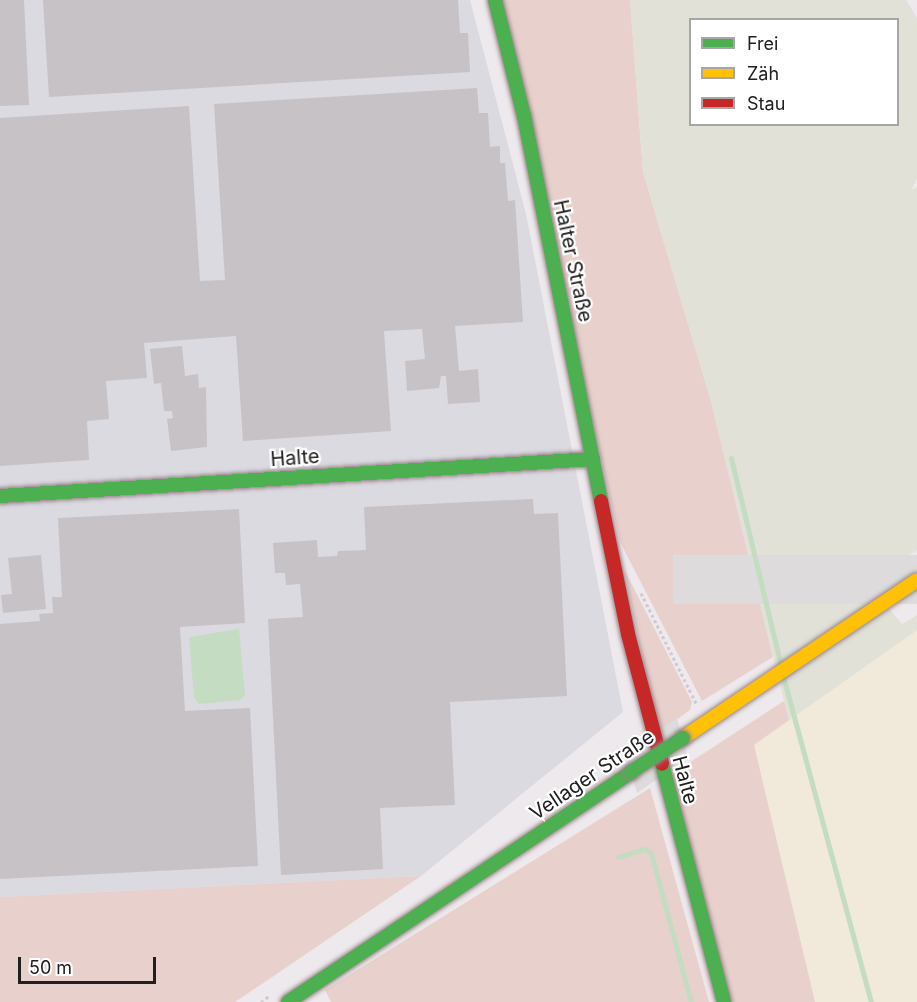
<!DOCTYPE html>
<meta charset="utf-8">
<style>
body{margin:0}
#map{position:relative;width:917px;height:1002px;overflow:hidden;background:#eee9ec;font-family:Inter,sans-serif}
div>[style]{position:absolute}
.industrial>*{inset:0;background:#dbdae1}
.grass>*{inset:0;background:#e8d0cd}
.wetland>*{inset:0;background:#e1e1d8}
.park>*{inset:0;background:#f1e9da}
.water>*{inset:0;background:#c4dcc1}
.pier>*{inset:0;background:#dddbdc;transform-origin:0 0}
.stream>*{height:5px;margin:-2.5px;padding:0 2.5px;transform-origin:2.5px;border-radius:2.5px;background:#c4dcc1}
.building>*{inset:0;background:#c7c2c6}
.path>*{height:3px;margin-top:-1.5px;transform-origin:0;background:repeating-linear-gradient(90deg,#d2c9d5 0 3px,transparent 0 6px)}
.roads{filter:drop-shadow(0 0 2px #968388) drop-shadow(0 0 2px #968388)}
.fast>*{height:14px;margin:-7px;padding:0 7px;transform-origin:7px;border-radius:7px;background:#4caf50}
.slow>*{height:14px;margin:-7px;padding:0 7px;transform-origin:7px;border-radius:7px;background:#ffc107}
.jam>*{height:14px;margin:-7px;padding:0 7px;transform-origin:7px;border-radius:7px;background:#c62828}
.bridges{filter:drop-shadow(0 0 2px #968388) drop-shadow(0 0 2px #968388)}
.fast-bridge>*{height:14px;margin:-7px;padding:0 7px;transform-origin:7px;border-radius:7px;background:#4caf50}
span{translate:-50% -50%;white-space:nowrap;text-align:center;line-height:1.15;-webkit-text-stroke:4.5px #fff;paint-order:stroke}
.street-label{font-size:20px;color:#202020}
.legend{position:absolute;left:689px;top:18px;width:210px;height:108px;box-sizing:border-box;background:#fff;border:2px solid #a6a6a6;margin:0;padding:8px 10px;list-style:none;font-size:18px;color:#202020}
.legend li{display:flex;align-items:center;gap:12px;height:30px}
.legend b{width:30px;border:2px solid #a6a6a6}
.scale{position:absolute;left:18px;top:957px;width:138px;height:27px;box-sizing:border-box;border:3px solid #202020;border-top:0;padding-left:8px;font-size:18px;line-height:21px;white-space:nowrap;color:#202020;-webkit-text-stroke:4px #fff;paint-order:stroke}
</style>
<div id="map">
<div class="industrial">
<i style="clip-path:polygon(0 0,470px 0,526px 214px,623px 712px,421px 876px,0 897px)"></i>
</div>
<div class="grass">
<i style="clip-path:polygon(499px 0,630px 0,643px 172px,711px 401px,773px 657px,702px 701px,620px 542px)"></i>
<i style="clip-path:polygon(625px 571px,692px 702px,690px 710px,658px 733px)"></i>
<i style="clip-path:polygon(784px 701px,866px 1002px,728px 1002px,669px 776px)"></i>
<i style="clip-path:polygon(650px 788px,709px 1002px,331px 1002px,325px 990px)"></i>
<i style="clip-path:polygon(421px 876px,235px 1002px,0 1002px,0 897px)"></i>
</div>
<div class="wetland">
<i style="clip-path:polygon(evenodd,630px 0,906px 0,917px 18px,917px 179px,911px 190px,917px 187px,917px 550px,867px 583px,902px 624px,917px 615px,917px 1002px,866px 1002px,784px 701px,711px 401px,643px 172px,630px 0,690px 20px,898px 20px,898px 124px,690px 124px,690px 20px)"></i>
</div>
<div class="park">
<i style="clip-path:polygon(917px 630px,917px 1002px,815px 1002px,754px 745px)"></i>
</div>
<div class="water">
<i style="clip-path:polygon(239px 629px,245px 695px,240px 700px,199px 704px,194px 697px,189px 637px)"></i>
</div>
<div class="pier">
<i style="left:917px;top:555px;width:49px;height:244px;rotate:90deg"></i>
<i style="clip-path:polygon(677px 718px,688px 758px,637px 793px,625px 753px)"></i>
</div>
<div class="stream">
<i style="left:731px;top:458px;width:215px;rotate:76.5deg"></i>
<i style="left:783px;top:676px;width:338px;rotate:74.9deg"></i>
<i style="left:618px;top:857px;width:28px;rotate:-17deg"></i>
<i style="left:645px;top:849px;width:7px;rotate:34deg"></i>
<i style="left:651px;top:853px;width:154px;rotate:75deg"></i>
</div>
<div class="building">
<i style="clip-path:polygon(0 0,24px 0,29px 105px,0 106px)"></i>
<i style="clip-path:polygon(43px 0,458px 0,460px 33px,468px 33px,470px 72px,49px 97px)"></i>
<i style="clip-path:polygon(477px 88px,479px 113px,488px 113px,490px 147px,500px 146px,500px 163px,505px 163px,508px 201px,515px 200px,523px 322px,455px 326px,459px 371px,478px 369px,480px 402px,448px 404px,446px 376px,441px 376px,439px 388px,407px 391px,405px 361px,425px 359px,422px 329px,384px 331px,391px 431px,243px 441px,236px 336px,144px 343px,147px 378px,106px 381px,109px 419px,87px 421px,89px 460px,0 466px,0 118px,189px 106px,200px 281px,225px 280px,214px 104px)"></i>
<i style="clip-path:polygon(182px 346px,185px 376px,198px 374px,199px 388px,206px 387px,207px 447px,171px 451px,167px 419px,173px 418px,172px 411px,164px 411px,161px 383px,154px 384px,150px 349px)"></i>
<i style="clip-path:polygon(533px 499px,534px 514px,558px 513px,567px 696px,450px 702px,455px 805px,380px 808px,383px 869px,281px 875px,268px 619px,303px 617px,300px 584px,286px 585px,285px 573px,275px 573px,273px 543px,317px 540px,318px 557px,337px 556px,338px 551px,366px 550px,364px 507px)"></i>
<i style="clip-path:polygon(239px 509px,245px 623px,180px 627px,185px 711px,250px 708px,258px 866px,0 879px,0 624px,40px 621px,39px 614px,53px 613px,52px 597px,62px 597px,58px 518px)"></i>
<i style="clip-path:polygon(41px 555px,46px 609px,3px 613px,1px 595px,12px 594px,8px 558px)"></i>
</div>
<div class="path">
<i style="left:641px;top:593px;width:125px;rotate:63.4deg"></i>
<i style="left:261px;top:1002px;width:10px;rotate:-37deg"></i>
</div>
<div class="roads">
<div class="fast">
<i style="left:495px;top:0;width:120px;rotate:76deg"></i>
<i style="left:524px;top:116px;width:393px;rotate:78.7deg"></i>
<i style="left:0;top:496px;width:594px;rotate:-3.57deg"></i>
<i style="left:662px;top:764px;width:246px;rotate:75.4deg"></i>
<i style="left:288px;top:1002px;width:413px;rotate:-33.8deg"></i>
</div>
<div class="slow">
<i style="left:683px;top:738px;width:282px;rotate:-34deg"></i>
</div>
<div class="jam">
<i style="left:601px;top:501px;width:136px;rotate:78.5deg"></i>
<i style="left:628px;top:634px;width:134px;rotate:75.3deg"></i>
</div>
</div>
<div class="bridges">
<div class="fast-bridge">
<i style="left:631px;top:772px;width:62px;rotate:-33.2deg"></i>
</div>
</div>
<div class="street-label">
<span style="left:573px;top:261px;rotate:78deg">Halter Straße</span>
<span style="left:295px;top:458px;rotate:-4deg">Halte</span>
<span style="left:592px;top:775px;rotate:-34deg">Vellager Straße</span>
<span style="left:685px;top:780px;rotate:75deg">Halte</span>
</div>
<ul class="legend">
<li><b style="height:8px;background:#4caf50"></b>Frei</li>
<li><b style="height:8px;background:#ffc107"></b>Zäh</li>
<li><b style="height:8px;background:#c62828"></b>Stau</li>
</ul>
<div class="scale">50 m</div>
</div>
